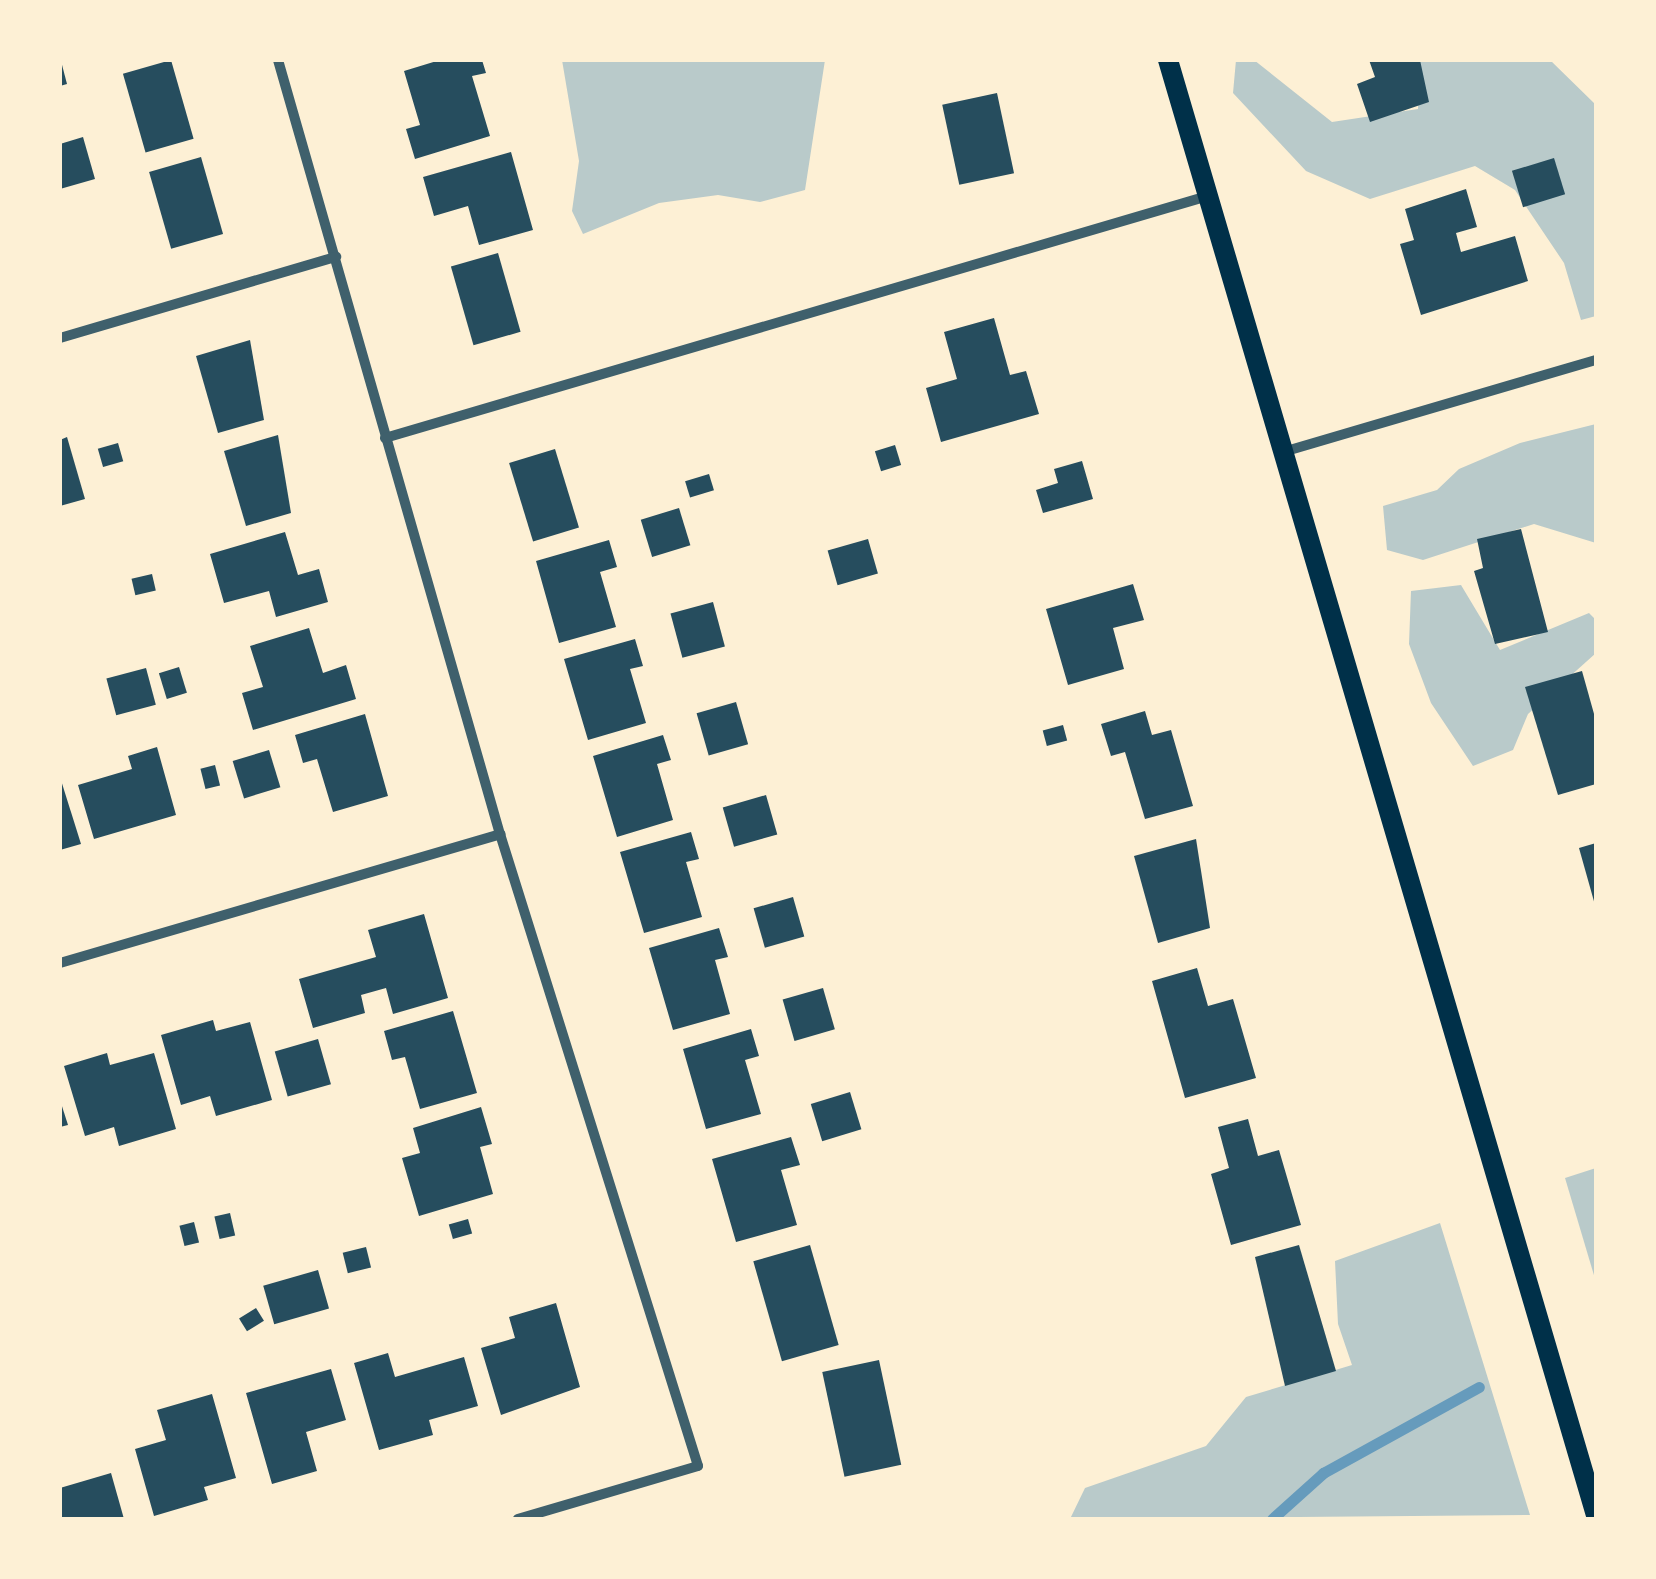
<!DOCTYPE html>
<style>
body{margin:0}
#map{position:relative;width:1656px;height:1579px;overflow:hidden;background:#fdf0d5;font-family:Literata,serif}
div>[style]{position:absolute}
.green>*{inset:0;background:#b9caca}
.stream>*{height:11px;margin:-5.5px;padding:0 5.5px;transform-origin:5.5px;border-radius:5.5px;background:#669bbc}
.building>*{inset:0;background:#264d5e;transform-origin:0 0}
.minor>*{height:10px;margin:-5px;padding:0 5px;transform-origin:5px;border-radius:5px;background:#3f606c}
.secondary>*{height:20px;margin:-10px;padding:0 10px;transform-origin:10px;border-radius:10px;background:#003049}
span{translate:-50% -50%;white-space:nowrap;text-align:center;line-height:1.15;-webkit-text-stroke:9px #fdf0d5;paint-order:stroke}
.frame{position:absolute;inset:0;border:62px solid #fdf0d5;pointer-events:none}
</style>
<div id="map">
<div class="green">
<i style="clip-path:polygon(562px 60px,825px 60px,805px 190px,760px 202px,718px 195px,659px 203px,583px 234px,572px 211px,579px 161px)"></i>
<i style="clip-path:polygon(1236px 60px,1254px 60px,1332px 122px,1418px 109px,1420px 60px,1550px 60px,1596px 105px,1596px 316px,1581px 320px,1564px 263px,1515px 190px,1475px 166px,1370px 199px,1306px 171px,1233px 93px)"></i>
<i style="clip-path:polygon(1596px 424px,1596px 543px,1534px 524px,1423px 560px,1387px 550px,1383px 506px,1437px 490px,1459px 469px,1520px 443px)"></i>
<i style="clip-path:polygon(1461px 585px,1500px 650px,1589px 613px,1596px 620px,1596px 653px,1528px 714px,1513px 750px,1473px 766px,1431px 703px,1409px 644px,1411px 591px)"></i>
<i style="clip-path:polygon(1596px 1168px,1596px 1282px,1565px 1178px)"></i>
<i style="clip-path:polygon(1440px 1223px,1530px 1515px,1070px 1519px,1085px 1488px,1206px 1446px,1246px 1397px,1352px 1365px,1338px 1324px,1335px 1261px)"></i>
</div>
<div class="stream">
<i style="left:1272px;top:1519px;width:69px;rotate:-42deg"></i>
<i style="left:1323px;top:1473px;width:178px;rotate:-28.9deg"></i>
</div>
<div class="building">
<i style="left:171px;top:60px;width:82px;height:50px;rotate:74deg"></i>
<i style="clip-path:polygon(440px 60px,482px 60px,486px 73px,472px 76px,490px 136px,415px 159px,406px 129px,420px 125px,404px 71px)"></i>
<i style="clip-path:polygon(1369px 60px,1420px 60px,1429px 102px,1370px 122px,1357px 84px,1375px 77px)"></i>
<i style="clip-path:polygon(61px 61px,67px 84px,60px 86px,60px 62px)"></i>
<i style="left:997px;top:93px;width:82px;height:56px;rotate:78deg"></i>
<i style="clip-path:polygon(83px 137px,95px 179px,60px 189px,60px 144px)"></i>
<i style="clip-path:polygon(511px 152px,533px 230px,479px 245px,468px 206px,434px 216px,423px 177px)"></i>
<i style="left:201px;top:157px;width:80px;height:54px;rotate:74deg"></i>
<i style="left:1554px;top:158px;width:38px;height:44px;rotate:73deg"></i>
<i style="clip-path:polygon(1466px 189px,1477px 227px,1456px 233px,1461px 252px,1515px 236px,1528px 281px,1421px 315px,1400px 244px,1414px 240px,1405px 209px)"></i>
<i style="left:498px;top:253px;width:82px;height:49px;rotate:74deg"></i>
<i style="clip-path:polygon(994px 318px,1010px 375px,1026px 371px,1039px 414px,941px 442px,926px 388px,957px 379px,944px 332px)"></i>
<i style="clip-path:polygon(250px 340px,264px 420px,218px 433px,196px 356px)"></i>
<i style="clip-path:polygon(278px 435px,291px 513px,246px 526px,224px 451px)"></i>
<i style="clip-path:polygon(67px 437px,85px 499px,60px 506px,60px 440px)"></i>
<i style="left:118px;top:443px;width:19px;height:21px;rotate:74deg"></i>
<i style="left:895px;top:445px;width:21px;height:21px;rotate:73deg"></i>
<i style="left:555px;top:449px;width:82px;height:48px;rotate:73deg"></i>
<i style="clip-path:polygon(1082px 461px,1093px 499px,1043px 513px,1036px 490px,1058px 483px,1054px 469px)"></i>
<i style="left:709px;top:474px;width:17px;height:25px;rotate:73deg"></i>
<i style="left:679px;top:508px;width:39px;height:40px;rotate:73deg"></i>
<i style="clip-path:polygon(1521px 529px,1548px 632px,1495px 644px,1474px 571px,1483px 568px,1477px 539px)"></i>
<i style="clip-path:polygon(285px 532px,298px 575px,319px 569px,328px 602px,276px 617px,269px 591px,224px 603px,210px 554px)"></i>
<i style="left:868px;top:539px;width:36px;height:42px;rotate:74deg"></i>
<i style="clip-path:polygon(609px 540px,617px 567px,600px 572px,616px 627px,559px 643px,536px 561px)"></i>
<i style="left:152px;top:574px;width:17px;height:21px;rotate:77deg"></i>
<i style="clip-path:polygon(1133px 584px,1144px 620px,1113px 628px,1124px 669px,1068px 685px,1046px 609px)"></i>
<i style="left:713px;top:602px;width:46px;height:44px;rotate:75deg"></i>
<i style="clip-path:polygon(309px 628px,323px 673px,346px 665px,356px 699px,253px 730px,242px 693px,263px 687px,250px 646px)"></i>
<i style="clip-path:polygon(635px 639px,643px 666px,630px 669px,646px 723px,588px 740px,564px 659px)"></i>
<i style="left:179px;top:667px;width:27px;height:21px;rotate:73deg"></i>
<i style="left:146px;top:668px;width:38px;height:41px;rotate:75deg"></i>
<i style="clip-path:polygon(1582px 671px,1596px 721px,1596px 784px,1558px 795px,1525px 687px)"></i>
<i style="left:736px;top:702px;width:44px;height:41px;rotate:74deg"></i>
<i style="clip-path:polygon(1145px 711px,1152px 735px,1171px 730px,1193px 806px,1145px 819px,1125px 752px,1111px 756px,1101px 724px)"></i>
<i style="clip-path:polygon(365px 714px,388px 796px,333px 812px,317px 759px,303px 763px,295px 735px)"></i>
<i style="left:1063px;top:725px;width:16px;height:21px;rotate:75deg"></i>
<i style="clip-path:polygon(663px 735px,671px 760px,657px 764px,673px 820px,617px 837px,593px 756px)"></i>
<i style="clip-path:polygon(157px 747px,176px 815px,94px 839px,78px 785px,132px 769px,128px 756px)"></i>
<i style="left:269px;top:750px;width:39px;height:38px;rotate:73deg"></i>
<i style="left:215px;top:765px;width:21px;height:15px;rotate:76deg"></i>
<i style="clip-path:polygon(60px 777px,81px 844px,60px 850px)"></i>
<i style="left:766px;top:795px;width:41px;height:45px;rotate:74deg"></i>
<i style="clip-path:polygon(691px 832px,699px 859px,686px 862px,702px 917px,644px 933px,620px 852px)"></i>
<i style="clip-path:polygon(1196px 839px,1210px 928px,1158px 943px,1134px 856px)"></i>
<i style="clip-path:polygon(1596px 843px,1596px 905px,1595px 905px,1579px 848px)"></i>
<i style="left:793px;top:897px;width:41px;height:41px;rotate:74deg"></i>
<i style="clip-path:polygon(424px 914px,448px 998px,393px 1014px,386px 988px,361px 995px,365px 1013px,313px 1028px,299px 979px,376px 957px,368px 930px)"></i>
<i style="clip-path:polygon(719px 928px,728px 957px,715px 960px,730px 1014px,673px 1030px,649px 948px)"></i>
<i style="clip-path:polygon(1197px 968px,1208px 1006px,1233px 999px,1256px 1078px,1185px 1098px,1152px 981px)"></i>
<i style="left:823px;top:988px;width:43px;height:42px;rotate:74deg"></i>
<i style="clip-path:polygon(453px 1011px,477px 1093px,420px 1109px,405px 1057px,392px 1060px,384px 1031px)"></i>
<i style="clip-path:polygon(213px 1020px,216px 1031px,250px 1022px,272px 1100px,216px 1116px,210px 1096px,181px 1105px,161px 1035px)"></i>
<i style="clip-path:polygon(751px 1029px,759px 1056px,745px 1060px,761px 1114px,706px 1129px,683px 1049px)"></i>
<i style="left:318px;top:1039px;width:47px;height:45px;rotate:74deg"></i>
<i style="clip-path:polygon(107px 1053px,110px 1065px,154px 1053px,176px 1129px,119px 1146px,114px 1127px,85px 1136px,64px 1066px)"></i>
<i style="left:850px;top:1092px;width:39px;height:41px;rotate:73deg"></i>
<i style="clip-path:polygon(60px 1100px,68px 1125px,60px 1127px)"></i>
<i style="clip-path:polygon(481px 1107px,492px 1144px,480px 1147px,493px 1194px,419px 1216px,402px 1158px,420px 1153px,413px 1128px)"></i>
<i style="clip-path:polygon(1248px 1119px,1258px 1156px,1279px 1150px,1301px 1225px,1231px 1245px,1211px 1174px,1229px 1168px,1218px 1127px)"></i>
<i style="clip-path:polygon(791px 1137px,800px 1165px,781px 1170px,797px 1225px,736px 1242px,712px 1159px)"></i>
<i style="left:230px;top:1213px;width:23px;height:16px;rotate:77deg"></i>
<i style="left:468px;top:1219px;width:15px;height:20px;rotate:74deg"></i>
<i style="left:194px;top:1222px;width:21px;height:15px;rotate:76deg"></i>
<i style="left:810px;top:1245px;width:104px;height:59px;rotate:74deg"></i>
<i style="clip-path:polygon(1299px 1245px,1336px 1371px,1285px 1386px,1255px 1257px)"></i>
<i style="left:366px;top:1247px;width:21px;height:24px;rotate:76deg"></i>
<i style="left:318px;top:1270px;width:40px;height:57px;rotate:74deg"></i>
<i style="clip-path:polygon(556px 1303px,580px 1387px,501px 1415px,481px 1348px,515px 1338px,509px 1317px)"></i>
<i style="left:256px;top:1308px;width:15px;height:20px;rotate:58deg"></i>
<i style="clip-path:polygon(388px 1353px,395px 1377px,464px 1357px,478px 1406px,429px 1420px,433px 1435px,379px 1450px,354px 1363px)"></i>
<i style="left:879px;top:1360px;width:107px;height:58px;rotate:78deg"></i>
<i style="clip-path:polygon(331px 1369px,346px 1420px,306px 1432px,317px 1471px,272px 1484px,246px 1393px)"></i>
<i style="clip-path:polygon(212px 1394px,236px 1478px,204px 1487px,208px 1500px,154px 1516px,135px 1449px,166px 1440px,157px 1410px)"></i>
<i style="clip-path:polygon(111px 1473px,124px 1519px,60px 1519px,60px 1488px)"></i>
</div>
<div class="minor">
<i style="left:278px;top:60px;width:805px;rotate:74deg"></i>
<i style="left:500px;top:834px;width:662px;rotate:72.6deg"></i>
<i style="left:698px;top:1466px;width:188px;rotate:163.6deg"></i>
<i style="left:60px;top:338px;width:288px;rotate:-16.4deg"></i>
<i style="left:385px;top:438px;width:858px;rotate:-16.39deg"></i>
<i style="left:1283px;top:452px;width:326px;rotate:-16.4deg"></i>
<i style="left:60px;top:963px;width:459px;rotate:-16.3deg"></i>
</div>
<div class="secondary">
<i style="left:1168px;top:60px;width:1517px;rotate:73.61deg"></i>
</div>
<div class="frame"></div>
</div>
